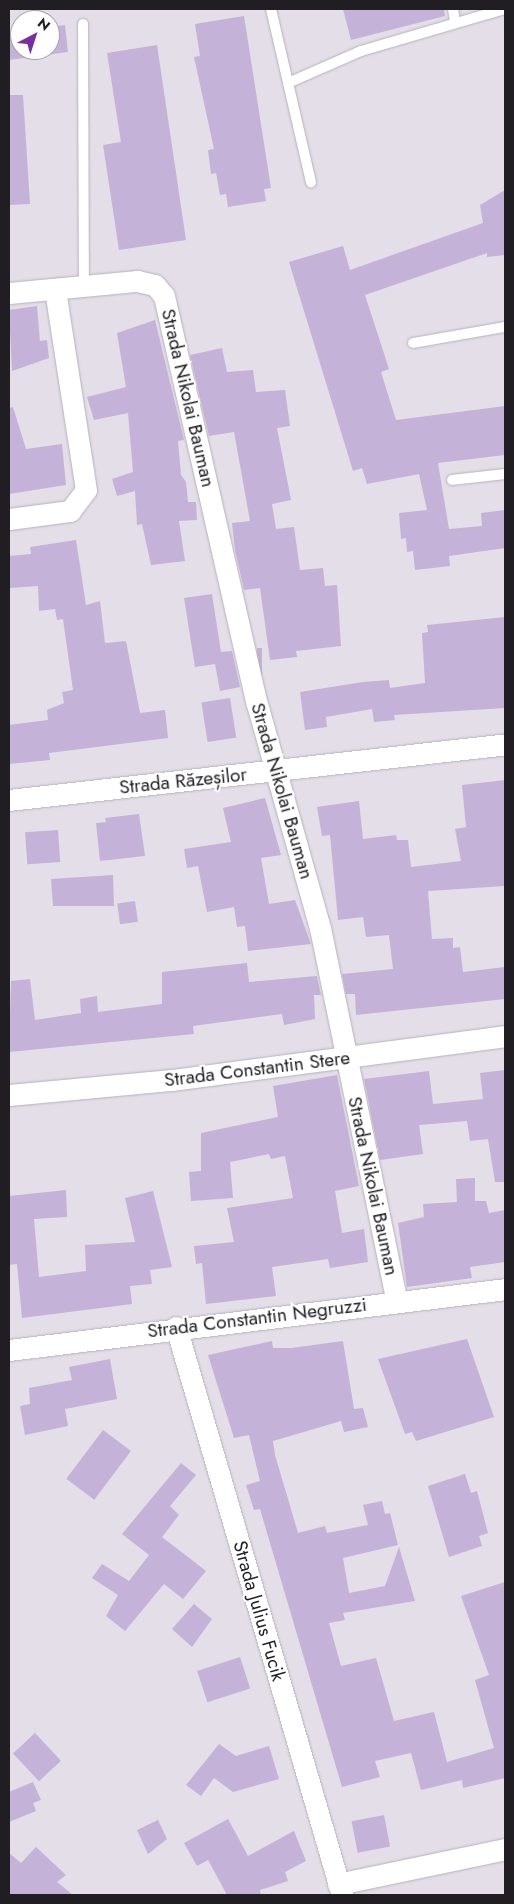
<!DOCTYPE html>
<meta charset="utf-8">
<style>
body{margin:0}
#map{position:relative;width:514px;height:1904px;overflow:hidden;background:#e3dee8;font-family:Jost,sans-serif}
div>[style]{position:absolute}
.building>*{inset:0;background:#c5b2d8;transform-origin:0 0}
.roads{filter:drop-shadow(0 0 1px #b6b1bb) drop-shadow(0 0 1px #b6b1bb)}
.service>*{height:10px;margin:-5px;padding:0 5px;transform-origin:5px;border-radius:5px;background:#fff}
.minor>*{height:21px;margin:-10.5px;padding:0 10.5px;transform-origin:10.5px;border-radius:10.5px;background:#fff}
span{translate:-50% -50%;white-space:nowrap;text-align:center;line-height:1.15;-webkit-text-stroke:4px #fff;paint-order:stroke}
.street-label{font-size:19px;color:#201e22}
.frame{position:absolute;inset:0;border:10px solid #201e22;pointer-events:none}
.north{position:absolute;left:10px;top:10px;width:50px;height:50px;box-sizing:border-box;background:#fff;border:1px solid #a6a5a7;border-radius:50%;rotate:40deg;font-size:14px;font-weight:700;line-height:20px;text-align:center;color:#201e22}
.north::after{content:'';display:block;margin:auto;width:18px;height:22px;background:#792ea0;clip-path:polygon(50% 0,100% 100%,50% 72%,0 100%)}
</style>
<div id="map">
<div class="building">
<i style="clip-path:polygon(343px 9px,444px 9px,445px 16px,351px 40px)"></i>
<i style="clip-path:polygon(244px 16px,271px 188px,264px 189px,266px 201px,228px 207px,226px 194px,220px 195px,216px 173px,211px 174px,208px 150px,214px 149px,194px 57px,200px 56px,195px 24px)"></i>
<i style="clip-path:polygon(65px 25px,68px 52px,9px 60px,9px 36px,20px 35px,20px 31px,20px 50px,50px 50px,50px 27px)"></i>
<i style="clip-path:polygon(157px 45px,186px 240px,119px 250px,103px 145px,121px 142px,107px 53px)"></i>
<i style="clip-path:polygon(9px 95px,23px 95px,30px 204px,9px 205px)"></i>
<i style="clip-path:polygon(505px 190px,505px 255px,487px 257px,487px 253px,365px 295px,389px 369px,381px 372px,396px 420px,505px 406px,505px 455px,438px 463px,449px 529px,482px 526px,481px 513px,505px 510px,505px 548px,449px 556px,450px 566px,415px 570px,413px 551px,407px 552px,406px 538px,401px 539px,399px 513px,427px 510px,419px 474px,367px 484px,362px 468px,353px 471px,289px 262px,343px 246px,350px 270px,483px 223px,480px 205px)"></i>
<i style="clip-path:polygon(37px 306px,40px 341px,47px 340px,49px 358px,12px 371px,9px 310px)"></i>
<i style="clip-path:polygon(155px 320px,184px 440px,178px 441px,181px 475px,186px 482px,188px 502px,196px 502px,197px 520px,179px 521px,185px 561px,151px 565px,142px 524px,137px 525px,135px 491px,117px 496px,112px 479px,133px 472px,128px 413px,94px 420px,87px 397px,126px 387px,117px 333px)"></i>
<i style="clip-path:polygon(222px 348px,227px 372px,253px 370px,256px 392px,285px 390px,290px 426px,277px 428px,291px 500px,272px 504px,276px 529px,294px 527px,300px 570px,323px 568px,325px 586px,337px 585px,341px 646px,296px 651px,297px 657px,270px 660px,260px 588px,244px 590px,235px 550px,232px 523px,250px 521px,234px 432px,209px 436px,190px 355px)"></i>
<i style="clip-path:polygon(13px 407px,26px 449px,62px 444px,66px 485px,9px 494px,9px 408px)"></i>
<i style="clip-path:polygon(76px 540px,86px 605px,100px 601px,105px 643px,126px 641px,140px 713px,165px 710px,168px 738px,49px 753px,50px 760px,9px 764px,9px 725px,48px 720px,47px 710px,64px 703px,62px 692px,73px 690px,63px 619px,57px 620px,55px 609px,39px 611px,38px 586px,9px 588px,9px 556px,31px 554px,30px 547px)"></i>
<i style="clip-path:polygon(212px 594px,221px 652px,232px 651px,240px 687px,220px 691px,215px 664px,195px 667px,184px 598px)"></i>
<i style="clip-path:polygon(505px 617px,505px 708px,394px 715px,395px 720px,374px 722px,372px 709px,326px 717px,327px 727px,305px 730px,300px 692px,363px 682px,389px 680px,390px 688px,425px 683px,422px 633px,428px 632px,427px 625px)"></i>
<i style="left:257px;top:648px;width:5px;height:32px"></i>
<i style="left:230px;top:698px;width:40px;height:29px;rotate:81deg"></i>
<i style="clip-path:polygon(505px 780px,505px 886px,428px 891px,432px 939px,453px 938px,453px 948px,460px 947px,463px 972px,505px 967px,505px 999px,356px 1015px,355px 994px,346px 994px,342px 974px,393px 969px,389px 935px,366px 937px,363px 917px,338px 920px,330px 835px,322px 836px,317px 807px,359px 801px,363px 839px,396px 835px,397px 840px,408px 840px,411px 867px,461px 861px,455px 829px,466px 827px,462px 785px)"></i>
<i style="clip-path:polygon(265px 798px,281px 855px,261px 858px,269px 904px,295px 900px,311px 944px,248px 951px,245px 926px,237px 927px,234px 907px,207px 912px,198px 866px,187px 868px,184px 849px,231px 842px,223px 808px)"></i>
<i style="clip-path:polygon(139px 814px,145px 856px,100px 861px,96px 823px,106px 822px,105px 818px)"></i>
<i style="left:58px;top:830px;width:32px;height:33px;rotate:86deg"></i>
<i style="clip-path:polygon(113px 875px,114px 906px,53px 906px,51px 879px)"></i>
<i style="left:135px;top:901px;width:21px;height:18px;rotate:82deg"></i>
<i style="clip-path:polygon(247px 963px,249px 982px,317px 976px,321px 995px,314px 995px,315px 1019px,284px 1025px,282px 1014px,193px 1026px,194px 1034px,9px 1052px,11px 981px,30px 979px,35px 1020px,81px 1013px,80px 999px,97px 996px,98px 1012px,162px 1004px,162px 972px)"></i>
<i style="clip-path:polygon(505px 1070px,505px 1182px,495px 1182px,488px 1139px,470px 1141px,467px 1121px,419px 1125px,423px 1154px,380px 1160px,364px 1079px,429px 1071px,433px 1104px,483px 1099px,480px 1073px)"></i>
<i style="clip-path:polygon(337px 1075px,359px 1186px,335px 1191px,342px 1233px,364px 1229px,368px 1262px,330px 1268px,328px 1259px,272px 1267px,276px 1296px,206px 1304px,202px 1263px,196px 1264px,194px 1246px,234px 1242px,227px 1208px,293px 1198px,285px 1156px,271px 1159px,269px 1154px,230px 1162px,233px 1198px,191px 1201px,189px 1172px,201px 1171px,201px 1133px,278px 1117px,273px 1086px)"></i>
<i style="clip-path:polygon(475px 1178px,475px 1201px,486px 1201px,489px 1213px,505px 1210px,505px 1262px,470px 1267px,472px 1278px,407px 1287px,398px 1223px,424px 1217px,423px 1204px,457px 1202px,456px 1179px)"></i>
<i style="clip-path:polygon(66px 1190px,67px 1217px,34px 1219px,39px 1277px,86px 1271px,85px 1245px,135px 1242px,125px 1198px,153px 1191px,172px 1267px,150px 1270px,152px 1284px,130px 1286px,132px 1304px,22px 1318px,17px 1264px,9px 1265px,9px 1196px)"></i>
<i style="clip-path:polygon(467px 1339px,494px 1417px,416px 1441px,412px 1432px,405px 1434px,378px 1359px)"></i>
<i style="clip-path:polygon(272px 1341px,273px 1348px,291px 1348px,343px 1341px,354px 1409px,363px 1408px,368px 1427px,344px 1432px,341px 1421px,273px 1441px,275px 1455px,298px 1533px,325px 1526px,327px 1533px,368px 1525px,363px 1505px,382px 1501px,385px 1514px,390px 1513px,398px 1545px,343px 1558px,349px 1593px,385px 1586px,399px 1547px,415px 1601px,343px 1613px,345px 1620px,329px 1623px,341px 1666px,376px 1658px,394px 1721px,434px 1712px,447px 1762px,494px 1748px,475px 1680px,489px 1675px,461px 1596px,505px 1582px,505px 1778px,463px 1788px,462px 1780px,421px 1790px,411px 1753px,375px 1761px,380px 1777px,342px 1787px,260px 1509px,254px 1510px,246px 1485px,260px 1481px,249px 1435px,234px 1438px,208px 1355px)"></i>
<i style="clip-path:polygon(110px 1359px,117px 1399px,65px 1409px,68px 1426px,25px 1435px,20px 1406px,30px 1404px,29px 1388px,72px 1380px,69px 1367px)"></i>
<i style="left:103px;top:1430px;width:35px;height:61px;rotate:37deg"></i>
<i style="clip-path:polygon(181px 1463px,196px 1475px,170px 1506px,179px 1515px,162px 1537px,206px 1571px,183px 1599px,164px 1584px,125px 1631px,106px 1616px,118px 1595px,92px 1578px,102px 1564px,129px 1581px,149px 1555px,122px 1534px)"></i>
<i style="clip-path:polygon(465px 1474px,471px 1493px,477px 1491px,488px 1533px,479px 1536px,482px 1546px,449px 1557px,428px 1486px)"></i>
<i style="clip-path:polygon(194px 1604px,212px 1619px,192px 1647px,172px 1629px)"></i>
<i style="left:240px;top:1657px;width:33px;height:45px;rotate:72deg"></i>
<i style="left:35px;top:1733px;width:38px;height:30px;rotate:47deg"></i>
<i style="clip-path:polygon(219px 1744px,236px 1756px,269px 1746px,279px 1779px,233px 1792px,214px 1778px,201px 1796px,186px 1785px)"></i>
<i style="clip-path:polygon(33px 1782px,41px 1800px,33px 1803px,36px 1811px,9px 1822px,9px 1792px)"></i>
<i style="left:384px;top:1815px;width:32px;height:33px;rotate:79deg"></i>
<i style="clip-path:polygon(228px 1819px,248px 1856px,294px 1831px,306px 1861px,285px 1872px,288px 1881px,260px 1890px,261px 1895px,227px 1895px,208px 1860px,197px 1866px,184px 1843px)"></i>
<i style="clip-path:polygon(158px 1820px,167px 1839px,148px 1854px,137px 1830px)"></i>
<i style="clip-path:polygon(36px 1847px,66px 1875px,57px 1882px,73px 1895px,9px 1895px,9px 1853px,21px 1863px)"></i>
</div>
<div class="roads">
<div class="service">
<i style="left:271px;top:9px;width:178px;rotate:77deg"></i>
<i style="left:453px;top:9px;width:12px;rotate:81deg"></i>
<i style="left:83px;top:24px;width:261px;rotate:89.8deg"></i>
<i style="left:288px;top:83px;width:80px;rotate:-23.7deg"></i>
<i style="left:361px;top:51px;width:150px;rotate:-16.3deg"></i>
<i style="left:413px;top:343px;width:93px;rotate:-9.9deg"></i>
<i style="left:452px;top:480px;width:53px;rotate:-6.5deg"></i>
</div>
<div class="minor">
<i style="left:9px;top:293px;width:129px;rotate:-5.4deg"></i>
<i style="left:137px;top:281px;width:18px;rotate:13deg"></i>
<i style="left:155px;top:285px;width:14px;rotate:51deg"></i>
<i style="left:164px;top:296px;width:418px;rotate:77.2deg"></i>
<i style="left:257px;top:704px;width:233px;rotate:74.3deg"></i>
<i style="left:320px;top:928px;width:382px;rotate:78.4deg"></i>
<i style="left:9px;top:519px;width:62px;rotate:-7.5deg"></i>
<i style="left:70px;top:511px;width:26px;rotate:-53deg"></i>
<i style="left:86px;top:490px;width:203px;rotate:-98.8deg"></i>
<i style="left:9px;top:800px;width:499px;rotate:-6.4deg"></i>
<i style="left:9px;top:1095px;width:164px;rotate:-5.3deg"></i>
<i style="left:172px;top:1080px;width:336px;rotate:-7.5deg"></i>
<i style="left:176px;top:1327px;width:592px;rotate:73.71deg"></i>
<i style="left:9px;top:1350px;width:500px;rotate:-7deg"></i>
<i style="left:338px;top:1884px;width:171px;rotate:-11.8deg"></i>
</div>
</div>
<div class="street-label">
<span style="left:188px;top:398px;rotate:77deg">Strada Nikolai Bauman</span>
<span style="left:183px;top:781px;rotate:-6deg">Strada Răzeșilor</span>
<span style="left:282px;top:791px;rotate:74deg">Strada Nikolai Bauman</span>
<span style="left:257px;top:1069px;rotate:-7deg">Strada Constantin Stere</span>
<span style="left:373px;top:1186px;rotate:78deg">Strada Nikolai Bauman</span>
<span style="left:257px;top:1318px;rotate:-7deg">Strada Constantin Negruzzi</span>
<span style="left:259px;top:1611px;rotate:74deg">Strada Julius Fucik</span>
</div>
<div class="frame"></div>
<div class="north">N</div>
</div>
